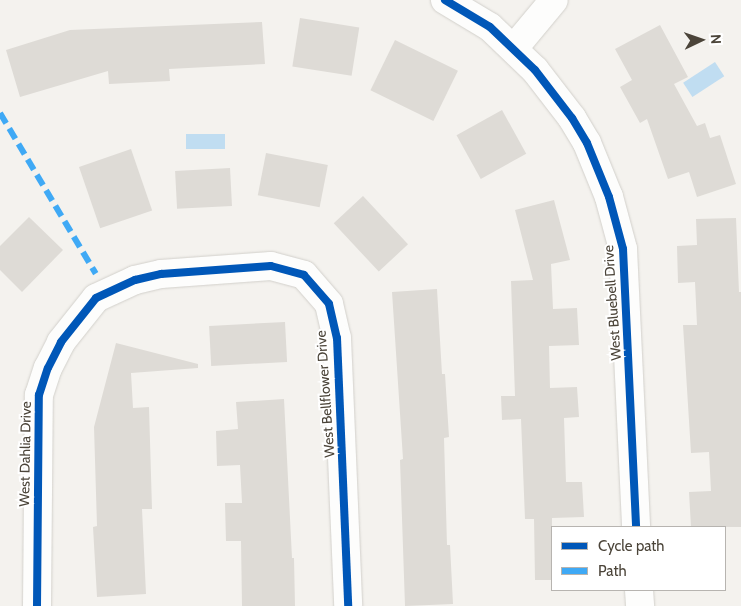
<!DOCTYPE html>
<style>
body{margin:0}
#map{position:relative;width:741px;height:606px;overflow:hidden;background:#f4f2ee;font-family:Cabin,sans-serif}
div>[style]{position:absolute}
.water>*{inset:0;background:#c0ddf1;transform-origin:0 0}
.building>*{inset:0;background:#dedbd6;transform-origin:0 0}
.roads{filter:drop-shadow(0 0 1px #d2d0cb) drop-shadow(0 0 1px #d2d0cb)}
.street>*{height:28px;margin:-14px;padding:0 14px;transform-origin:14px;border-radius:14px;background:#fdfdfc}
.quiet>*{height:6px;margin-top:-3px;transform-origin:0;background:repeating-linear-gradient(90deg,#3fa9f5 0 12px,transparent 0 18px)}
.cycleway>*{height:8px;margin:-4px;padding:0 4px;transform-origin:4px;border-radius:4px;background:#0057b8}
span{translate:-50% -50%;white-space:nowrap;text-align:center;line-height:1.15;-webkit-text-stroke:4px #fff;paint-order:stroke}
.street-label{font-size:14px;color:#4b4439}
.legend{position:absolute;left:551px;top:526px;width:175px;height:65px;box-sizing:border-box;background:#fff;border:1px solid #b7b4b0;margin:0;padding:6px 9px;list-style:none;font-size:15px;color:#4b4439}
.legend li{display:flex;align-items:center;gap:10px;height:25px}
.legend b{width:25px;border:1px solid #b7b4b0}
.north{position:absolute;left:676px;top:15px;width:50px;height:50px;-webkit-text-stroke:4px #fff;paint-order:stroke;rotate:87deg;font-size:14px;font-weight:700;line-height:20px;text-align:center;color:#4b4439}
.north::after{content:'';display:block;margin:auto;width:18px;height:22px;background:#4b4439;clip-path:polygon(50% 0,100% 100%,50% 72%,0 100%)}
</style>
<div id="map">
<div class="water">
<i style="left:715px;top:62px;width:17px;height:38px;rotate:57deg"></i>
<i style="left:186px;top:134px;width:39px;height:15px"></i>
</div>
<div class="building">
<i style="left:300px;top:18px;width:60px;height:49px;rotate:9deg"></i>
<i style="clip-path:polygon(262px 22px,265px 64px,169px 69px,170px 81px,109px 84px,108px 71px,20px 97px,6px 50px,70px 30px)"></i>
<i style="clip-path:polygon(660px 25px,688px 77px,674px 84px,697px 126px,705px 123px,710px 138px,720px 135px,736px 184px,697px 197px,689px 172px,668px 179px,647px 119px,640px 123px,620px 87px,632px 80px,615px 49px)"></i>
<i style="left:395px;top:40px;width:70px;height:56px;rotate:26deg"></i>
<i style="left:502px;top:110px;width:50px;height:52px;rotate:61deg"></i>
<i style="left:131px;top:149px;width:65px;height:55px;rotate:71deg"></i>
<i style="left:266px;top:153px;width:63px;height:43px;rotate:11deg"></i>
<i style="left:230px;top:168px;width:38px;height:55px;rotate:87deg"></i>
<i style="left:363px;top:196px;width:66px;height:40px;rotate:47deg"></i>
<i style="clip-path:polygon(554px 200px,570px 260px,551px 264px,553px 309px,577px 308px,579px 345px,549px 346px,550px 388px,577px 387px,579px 417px,564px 418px,566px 482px,582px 482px,584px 517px,552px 518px,552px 580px,535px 580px,534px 519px,525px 519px,521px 419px,502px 420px,501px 396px,515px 396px,511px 281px,533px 280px,515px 210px)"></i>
<i style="clip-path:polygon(29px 217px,63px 250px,22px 292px,0 270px,0 246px)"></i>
<i style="clip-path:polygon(736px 218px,739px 292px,741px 292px,741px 527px,691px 527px,689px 492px,711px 491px,709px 452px,691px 453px,683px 325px,697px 325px,695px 282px,678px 283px,677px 246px,697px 245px,696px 219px)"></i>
<i style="clip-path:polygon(437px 289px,442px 374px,445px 374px,449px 437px,444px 438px,447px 545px,450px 545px,453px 604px,405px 606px,400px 460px,403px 459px,392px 292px)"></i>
<i style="left:285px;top:322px;width:40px;height:76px;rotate:87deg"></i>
<i style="clip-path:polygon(116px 343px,198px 364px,198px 368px,131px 373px,133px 408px,149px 407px,152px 509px,142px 509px,146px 594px,97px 597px,93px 527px,97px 526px,94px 427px)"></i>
<i style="clip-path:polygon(284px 399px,292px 558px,294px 558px,295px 606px,242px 606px,241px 541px,226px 541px,225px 503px,242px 503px,240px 465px,217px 466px,216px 431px,238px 429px,236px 402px)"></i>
</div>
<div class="roads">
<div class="street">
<i style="left:445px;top:0;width:52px;rotate:31deg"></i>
<i style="left:490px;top:27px;width:62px;rotate:43.7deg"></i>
<i style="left:535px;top:70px;width:61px;rotate:52.4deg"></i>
<i style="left:572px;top:118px;width:29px;rotate:59deg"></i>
<i style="left:587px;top:143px;width:58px;rotate:67.8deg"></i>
<i style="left:609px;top:197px;width:54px;rotate:74.9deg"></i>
<i style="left:623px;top:249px;width:278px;rotate:87.3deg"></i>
<i style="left:514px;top:48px;width:62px;rotate:-50.2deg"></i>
<i style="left:639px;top:590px;width:16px;rotate:86deg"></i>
<i style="left:37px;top:606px;width:211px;rotate:-89.5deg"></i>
<i style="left:39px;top:395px;width:28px;rotate:-72deg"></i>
<i style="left:48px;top:368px;width:29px;rotate:-63deg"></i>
<i style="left:61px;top:342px;width:56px;rotate:-51.5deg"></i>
<i style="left:96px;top:298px;width:43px;rotate:-24.8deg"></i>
<i style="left:135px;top:280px;width:27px;rotate:-13deg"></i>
<i style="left:161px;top:274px;width:110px;rotate:-4.2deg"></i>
<i style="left:271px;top:266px;width:34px;rotate:15deg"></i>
<i style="left:304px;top:275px;width:38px;rotate:49deg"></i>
<i style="left:329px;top:304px;width:35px;rotate:77deg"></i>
<i style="left:337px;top:338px;width:268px;rotate:87.6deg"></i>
</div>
</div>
<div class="quiet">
<i style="left:0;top:113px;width:187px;rotate:59.2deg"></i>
</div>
<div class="cycleway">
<i style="left:445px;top:0;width:52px;rotate:31deg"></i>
<i style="left:490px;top:27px;width:62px;rotate:43.7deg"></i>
<i style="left:535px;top:70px;width:61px;rotate:52.4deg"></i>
<i style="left:572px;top:118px;width:29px;rotate:59deg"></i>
<i style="left:587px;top:143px;width:58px;rotate:67.8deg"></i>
<i style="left:609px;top:197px;width:54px;rotate:74.9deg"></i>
<i style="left:623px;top:249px;width:278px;rotate:87.3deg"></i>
<i style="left:37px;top:606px;width:211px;rotate:-89.5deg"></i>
<i style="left:39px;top:395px;width:28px;rotate:-72deg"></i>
<i style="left:48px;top:368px;width:29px;rotate:-63deg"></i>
<i style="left:61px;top:342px;width:56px;rotate:-51.5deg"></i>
<i style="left:96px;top:298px;width:43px;rotate:-24.8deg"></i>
<i style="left:135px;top:280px;width:27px;rotate:-13deg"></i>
<i style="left:161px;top:274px;width:110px;rotate:-4.2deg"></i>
<i style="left:271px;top:266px;width:34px;rotate:15deg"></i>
<i style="left:304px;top:275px;width:38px;rotate:49deg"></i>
<i style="left:329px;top:304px;width:35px;rotate:77deg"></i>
<i style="left:337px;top:338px;width:268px;rotate:87.6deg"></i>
</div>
<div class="street-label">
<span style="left:612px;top:303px;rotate:-94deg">West Bluebell Drive</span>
<span style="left:325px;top:394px;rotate:-94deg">West Bellflower Drive</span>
<span style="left:25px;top:454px;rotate:-89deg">West Dahlia Drive</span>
</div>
<ul class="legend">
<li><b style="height:6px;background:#0057b8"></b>Cycle path</li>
<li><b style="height:6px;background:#3fa9f5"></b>Path</li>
</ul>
<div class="north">N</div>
</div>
